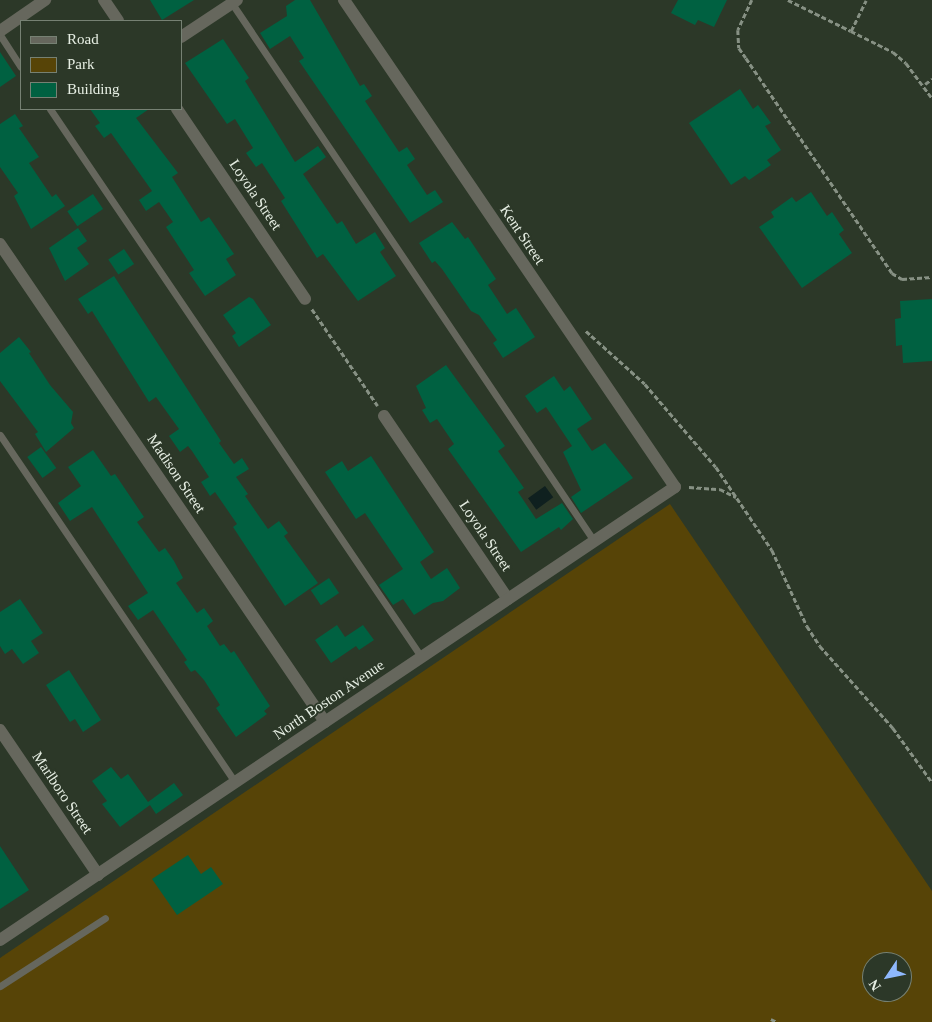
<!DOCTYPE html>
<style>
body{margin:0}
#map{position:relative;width:932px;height:1022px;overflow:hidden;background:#2c3828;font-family:"Times New Roman",serif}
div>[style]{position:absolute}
.green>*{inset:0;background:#574407}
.water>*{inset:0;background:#0f201f;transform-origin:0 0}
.building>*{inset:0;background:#006141;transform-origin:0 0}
.path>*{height:2.5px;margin-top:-1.25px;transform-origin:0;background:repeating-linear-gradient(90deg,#879184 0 5px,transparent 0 7.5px)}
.lane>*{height:7px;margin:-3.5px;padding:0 3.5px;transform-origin:3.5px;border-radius:3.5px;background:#66675d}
.street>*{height:12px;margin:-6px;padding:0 6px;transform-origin:6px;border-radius:6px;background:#66675d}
span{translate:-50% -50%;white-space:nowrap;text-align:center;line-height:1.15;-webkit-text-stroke:4px #2c3828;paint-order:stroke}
.street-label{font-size:15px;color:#e6eee3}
.legend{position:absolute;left:20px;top:20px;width:162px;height:90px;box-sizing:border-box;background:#2c3828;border:1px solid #768173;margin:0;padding:6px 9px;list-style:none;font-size:15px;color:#e6eee3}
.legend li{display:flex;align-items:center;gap:10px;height:25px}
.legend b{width:25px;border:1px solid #768173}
.north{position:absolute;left:862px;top:952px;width:50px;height:50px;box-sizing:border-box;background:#2c3828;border:1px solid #768173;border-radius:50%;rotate:236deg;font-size:14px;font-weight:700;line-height:20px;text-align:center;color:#e6eee3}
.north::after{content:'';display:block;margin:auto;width:18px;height:22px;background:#8eb8fd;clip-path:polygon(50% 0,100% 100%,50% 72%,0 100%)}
</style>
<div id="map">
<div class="green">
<i style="clip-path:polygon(evenodd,670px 504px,932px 891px,932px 1022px,0 1022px,0 958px,670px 504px,872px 962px,902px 962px,902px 992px,872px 992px,872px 962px)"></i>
</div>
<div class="water">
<i style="left:545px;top:486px;width:14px;height:21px;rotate:54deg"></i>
</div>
<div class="building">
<i style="clip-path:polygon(150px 0,194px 0,162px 20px)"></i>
<i style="clip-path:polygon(295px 0,310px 0,360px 86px,364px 84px,372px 96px,365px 101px,399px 152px,407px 147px,415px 159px,407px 165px,427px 195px,435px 190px,443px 202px,410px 223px,299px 61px,304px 58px,290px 36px,270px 49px,260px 33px,287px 16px,286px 6px)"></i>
<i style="clip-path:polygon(678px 0,727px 0,714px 27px,698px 20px,695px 25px,671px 13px)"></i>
<i style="clip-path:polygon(223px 39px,249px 78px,245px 81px,295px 162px,318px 146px,326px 157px,303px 174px,337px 224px,342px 221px,356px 244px,375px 232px,385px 248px,380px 252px,396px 276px,358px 301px,323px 254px,317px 258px,281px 201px,285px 198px,262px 163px,256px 167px,246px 153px,253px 148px,235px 119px,227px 124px,185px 63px)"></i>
<i style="clip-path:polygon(0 52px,16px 76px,0 87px)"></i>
<i style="clip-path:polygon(740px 89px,753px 109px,758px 105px,771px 123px,765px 126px,781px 150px,767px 160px,771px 165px,749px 180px,745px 176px,731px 185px,689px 123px)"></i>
<i style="clip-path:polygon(90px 109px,149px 109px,136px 118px,178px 173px,172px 177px,201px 222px,209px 217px,234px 254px,226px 259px,236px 275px,205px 296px,189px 273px,194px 270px,166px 227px,173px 222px,159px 202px,146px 211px,139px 200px,152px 191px,111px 133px,104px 138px,95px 126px,100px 123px)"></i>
<i style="clip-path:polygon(15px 114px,23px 126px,19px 128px,39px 157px,29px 163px,52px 197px,56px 194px,65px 206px,31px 229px,14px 196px,18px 193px,0 167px,0 124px)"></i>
<i style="clip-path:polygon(811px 192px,827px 216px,832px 212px,844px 230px,839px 234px,852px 253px,802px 288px,759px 227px,774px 217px,771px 212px,792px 197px,796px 202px)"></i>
<i style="left:93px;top:194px;width:18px;height:31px;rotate:56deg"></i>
<i style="clip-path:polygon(452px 222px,465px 239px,468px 237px,496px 279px,488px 285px,507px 314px,516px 308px,535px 337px,503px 358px,493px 343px,497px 340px,479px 315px,471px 311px,442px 269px,435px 261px,432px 263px,419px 243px)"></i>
<i style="clip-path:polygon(78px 228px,87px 241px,77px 248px,89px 264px,65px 281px,49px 248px)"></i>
<i style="left:124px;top:249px;width:18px;height:19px;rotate:56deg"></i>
<i style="clip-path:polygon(114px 276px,221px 441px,219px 443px,234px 464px,242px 458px,249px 469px,236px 477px,248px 494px,245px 496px,268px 529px,279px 521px,288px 533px,284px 536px,318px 583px,285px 606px,233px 527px,237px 524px,215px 492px,210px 496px,201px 482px,209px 477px,192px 451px,188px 446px,180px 452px,169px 436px,179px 429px,156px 397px,149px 402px,92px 311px,88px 314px,78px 299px)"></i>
<i style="clip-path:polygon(249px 297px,253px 299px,271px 325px,239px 347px,232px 336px,236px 333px,223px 315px)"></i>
<i style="clip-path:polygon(932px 299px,932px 361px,903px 363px,902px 345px,896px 346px,895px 319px,901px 318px,900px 301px)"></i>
<i style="clip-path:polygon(19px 337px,31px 352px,29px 353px,50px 385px,73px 412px,71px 423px,74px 428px,46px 452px,35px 434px,38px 432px,0 381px,0 353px)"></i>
<i style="clip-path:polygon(446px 365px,505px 446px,498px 451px,524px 488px,518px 492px,536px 519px,562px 503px,573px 519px,561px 530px,559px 527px,521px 552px,448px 449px,454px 444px,437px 419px,430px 423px,422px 410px,426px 408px,416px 386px)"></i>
<i style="clip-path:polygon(554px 376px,564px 391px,570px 386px,592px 419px,577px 429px,592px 451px,605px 443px,633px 478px,581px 513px,571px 497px,581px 490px,563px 452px,572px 446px,546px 407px,537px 413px,525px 396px)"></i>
<i style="left:41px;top:447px;width:26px;height:17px;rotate:54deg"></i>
<i style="clip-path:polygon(93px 450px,111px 476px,115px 474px,144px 517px,137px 522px,159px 552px,165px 548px,174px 561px,183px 578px,176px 583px,197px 613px,204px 608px,213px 621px,207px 626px,220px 646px,224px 644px,231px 653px,234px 651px,270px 706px,264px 711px,267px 714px,236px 737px,216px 708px,220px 705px,204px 680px,195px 670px,191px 672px,184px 662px,187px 660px,153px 610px,138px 620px,128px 606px,148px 593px,92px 507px,70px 521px,58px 503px,81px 486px,68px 467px)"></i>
<i style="clip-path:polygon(371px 456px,434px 552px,420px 562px,431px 579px,447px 568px,460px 588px,443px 601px,433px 603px,414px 615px,403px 599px,393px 605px,379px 585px,403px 569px,365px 513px,356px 519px,325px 472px,342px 461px,348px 471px)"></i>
<i style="left:329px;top:578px;width:18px;height:22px;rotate:56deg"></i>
<i style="clip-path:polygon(20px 599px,43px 633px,31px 641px,39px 653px,23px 664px,12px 649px,5px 654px,0 646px,0 612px)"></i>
<i style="clip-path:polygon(337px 625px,345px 637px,363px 625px,374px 640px,359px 650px,356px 646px,331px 663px,315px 640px)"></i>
<i style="clip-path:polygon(69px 670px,101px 720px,83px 732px,75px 719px,70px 722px,46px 685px)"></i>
<i style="clip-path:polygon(111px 767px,121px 779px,128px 774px,148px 802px,174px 783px,183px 795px,156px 814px,150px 805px,120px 827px,102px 804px,107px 801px,92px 781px)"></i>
<i style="clip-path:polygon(0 846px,29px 890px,0 909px)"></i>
<i style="clip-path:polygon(188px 855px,201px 874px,211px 867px,223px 884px,177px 915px,152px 879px)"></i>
</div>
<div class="path">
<i style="left:752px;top:0;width:33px;rotate:115deg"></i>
<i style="left:738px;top:30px;width:18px;rotate:87deg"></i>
<i style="left:739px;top:48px;width:12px;rotate:55deg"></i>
<i style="left:746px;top:58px;width:260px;rotate:55.8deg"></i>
<i style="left:892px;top:273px;width:12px;rotate:31deg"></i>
<i style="left:902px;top:279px;width:30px;rotate:-4deg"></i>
<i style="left:788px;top:0;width:70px;rotate:26.2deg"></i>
<i style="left:851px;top:31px;width:34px;rotate:-64deg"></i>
<i style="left:851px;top:31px;width:47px;rotate:26.6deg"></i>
<i style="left:893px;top:52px;width:17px;rotate:40deg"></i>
<i style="left:906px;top:63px;width:44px;rotate:53.4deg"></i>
<i style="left:925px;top:84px;width:9px;rotate:-36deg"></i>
<i style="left:312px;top:309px;width:117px;rotate:55.8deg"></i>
<i style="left:586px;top:331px;width:79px;rotate:41.9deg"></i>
<i style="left:645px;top:384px;width:109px;rotate:49.5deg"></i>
<i style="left:716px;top:467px;width:100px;rotate:56deg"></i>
<i style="left:772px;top:550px;width:84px;rotate:65.3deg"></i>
<i style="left:807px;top:626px;width:24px;rotate:57deg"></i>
<i style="left:820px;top:646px;width:110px;rotate:48.3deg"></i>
<i style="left:893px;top:728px;width:67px;rotate:54.2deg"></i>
<i style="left:689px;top:487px;width:31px;rotate:4deg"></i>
<i style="left:720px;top:489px;width:18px;rotate:27deg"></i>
<i style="left:771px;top:1019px;width:7px;rotate:27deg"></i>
</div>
<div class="lane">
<i style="left:231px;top:2px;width:650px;rotate:56.04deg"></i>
<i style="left:0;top:35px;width:38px;rotate:57deg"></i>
<i style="left:50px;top:109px;width:663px;rotate:55.88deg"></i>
<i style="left:0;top:435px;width:419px;rotate:55.9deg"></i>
<i style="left:0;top:986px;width:125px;rotate:-32.9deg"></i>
</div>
<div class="street">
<i style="left:104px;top:0;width:25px;rotate:56deg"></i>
<i style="left:0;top:31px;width:55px;rotate:-34.6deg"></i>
<i style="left:181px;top:37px;width:67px;rotate:-33.5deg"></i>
<i style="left:177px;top:109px;width:229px;rotate:56deg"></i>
<i style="left:0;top:244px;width:578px;rotate:55.79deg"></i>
<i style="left:384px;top:416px;width:221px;rotate:55.9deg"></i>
<i style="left:0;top:730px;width:175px;rotate:55.9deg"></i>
<i style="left:0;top:940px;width:813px;rotate:-33.87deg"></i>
<i style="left:675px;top:487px;width:589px;rotate:-124.2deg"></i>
</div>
<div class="street-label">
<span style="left:255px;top:195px;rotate:56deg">Loyola Street</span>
<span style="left:522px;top:235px;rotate:56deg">Kent Street</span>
<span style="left:176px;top:474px;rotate:56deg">Madison Street</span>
<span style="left:485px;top:536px;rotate:56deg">Loyola Street</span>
<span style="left:329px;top:700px;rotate:-34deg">North Boston Avenue</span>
<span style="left:62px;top:793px;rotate:56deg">Marlboro Street</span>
</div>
<ul class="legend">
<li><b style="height:6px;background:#66675d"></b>Road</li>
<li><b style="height:14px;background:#574407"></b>Park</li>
<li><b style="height:14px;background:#006141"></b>Building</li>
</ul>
<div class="north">N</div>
</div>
